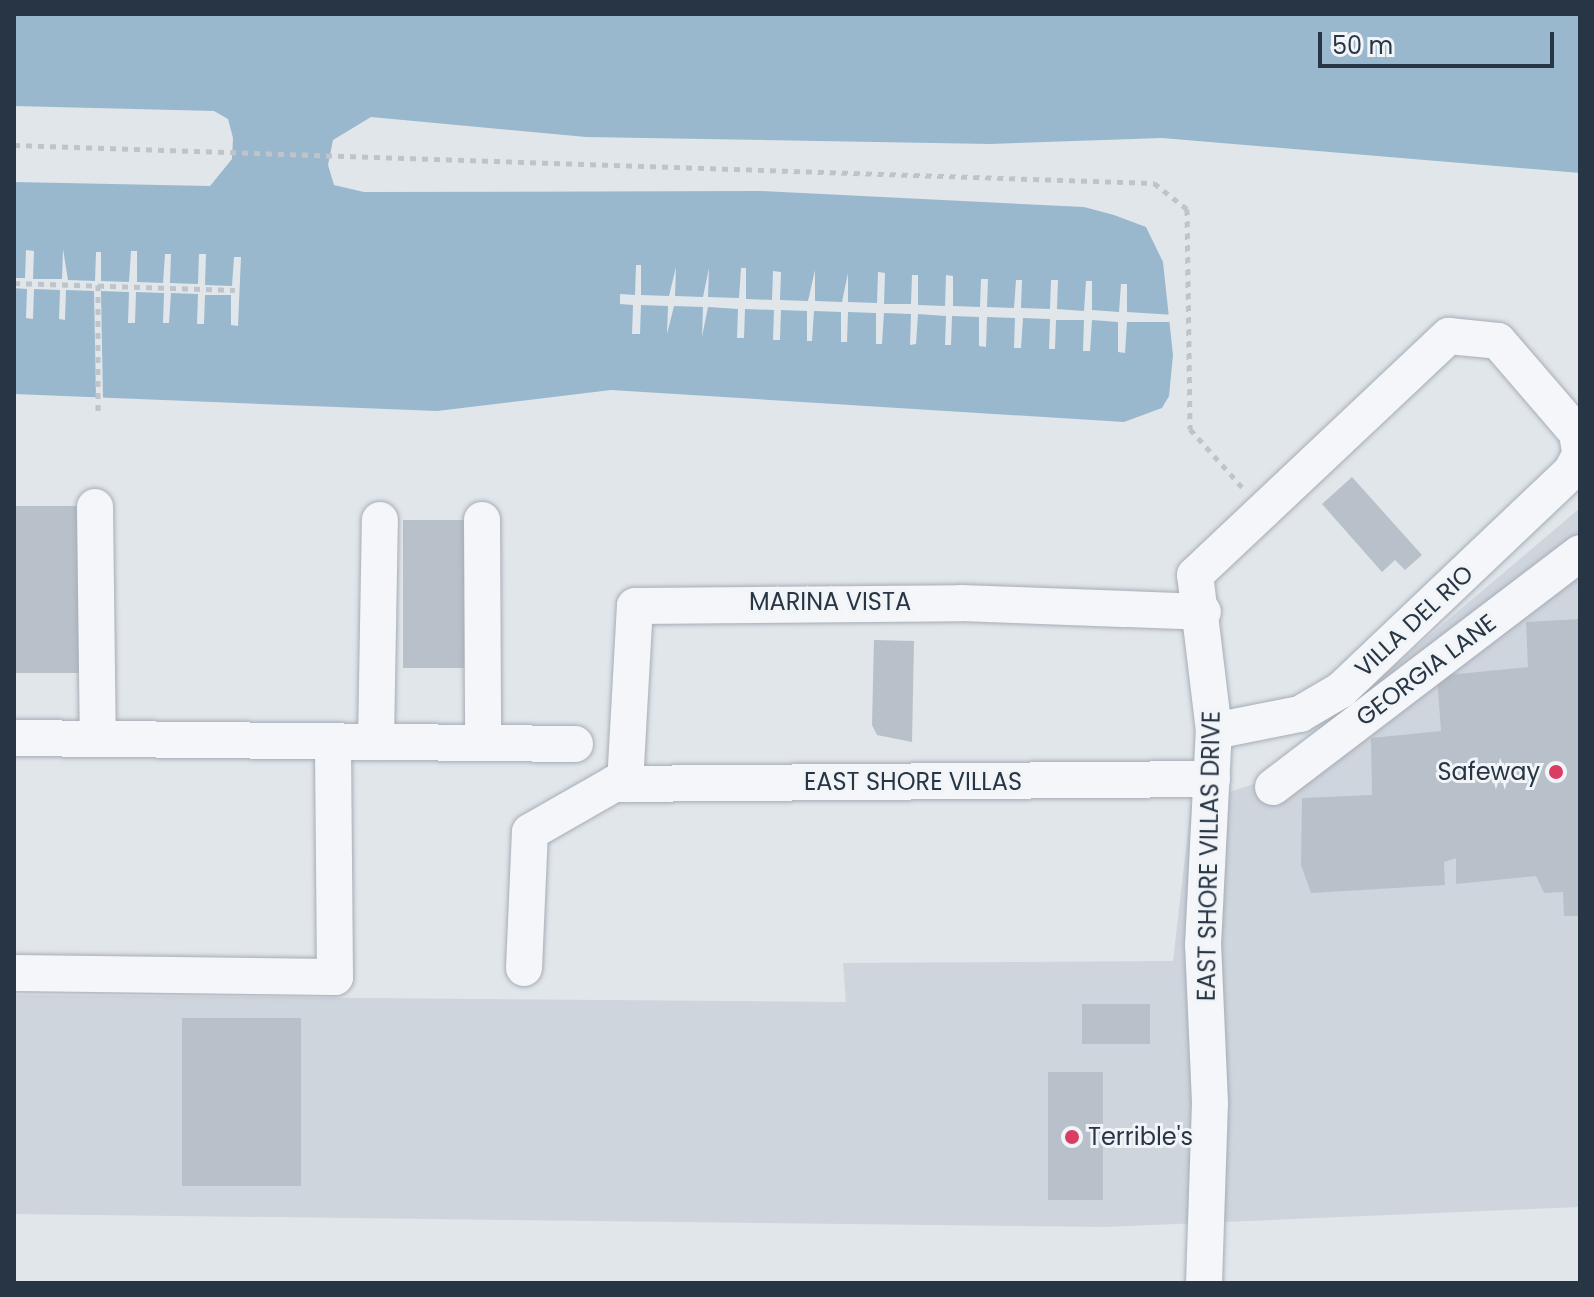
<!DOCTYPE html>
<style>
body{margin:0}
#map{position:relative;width:1594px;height:1297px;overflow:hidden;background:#e1e6eb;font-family:Poppins,sans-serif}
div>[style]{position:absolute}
.built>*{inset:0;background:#cfd5dd}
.water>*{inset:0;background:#99b8ce}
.pier>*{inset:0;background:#e1e6eb}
.building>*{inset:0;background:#b8c0c9;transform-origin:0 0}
.path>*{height:5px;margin-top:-2.5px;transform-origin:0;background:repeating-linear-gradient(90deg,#bfc4ca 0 6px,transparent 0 12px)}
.roads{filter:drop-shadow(0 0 2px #a6adb6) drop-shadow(0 0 2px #a6adb6)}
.minor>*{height:36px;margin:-18px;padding:0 18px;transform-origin:18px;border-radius:18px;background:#f4f6f9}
.dots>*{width:22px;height:22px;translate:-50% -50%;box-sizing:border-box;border:4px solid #f1f5f8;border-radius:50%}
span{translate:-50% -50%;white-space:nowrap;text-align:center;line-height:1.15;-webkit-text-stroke:6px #f1f5f8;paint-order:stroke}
.street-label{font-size:24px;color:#283545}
.poi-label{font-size:24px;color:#283545}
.right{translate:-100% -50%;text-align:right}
.left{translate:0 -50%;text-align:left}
.frame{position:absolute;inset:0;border:16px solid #283545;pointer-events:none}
.scale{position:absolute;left:1318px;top:32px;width:236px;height:36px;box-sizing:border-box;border:4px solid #283545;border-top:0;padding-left:10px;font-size:24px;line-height:28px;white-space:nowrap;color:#283545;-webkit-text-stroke:6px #f1f5f8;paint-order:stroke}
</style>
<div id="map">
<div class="built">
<i style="clip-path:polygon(1580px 508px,1580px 1207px,1104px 1227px,14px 1214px,14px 995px,846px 1002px,843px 963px,1173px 961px,1191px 804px,1254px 784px)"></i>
</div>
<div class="water">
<i style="clip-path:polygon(14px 14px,1580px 14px,1580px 173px,1162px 138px,990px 144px,586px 137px,371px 117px,333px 140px,328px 165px,334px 185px,364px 192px,760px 191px,1084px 207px,1114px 215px,1146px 227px,1163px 262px,1173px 355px,1169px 396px,1162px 408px,1124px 422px,611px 390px,437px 411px,14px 394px,14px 182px,210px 186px,232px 159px,233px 138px,228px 119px,214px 111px,14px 106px)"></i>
</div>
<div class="pier">
<i style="clip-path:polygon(63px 249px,68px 280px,95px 281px,96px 252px,101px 252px,101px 281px,129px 282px,131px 251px,137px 251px,137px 282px,163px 283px,165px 254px,171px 254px,170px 283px,198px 284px,199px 254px,206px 254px,205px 285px,232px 286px,234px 257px,241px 257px,238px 326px,231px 325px,231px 295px,205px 295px,204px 324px,197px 324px,198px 294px,171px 293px,169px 323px,163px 323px,164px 293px,136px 292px,135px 323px,128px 323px,129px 292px,101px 291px,103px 398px,96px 398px,94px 291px,66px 290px,65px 320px,59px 319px,60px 290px,34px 289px,33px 319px,26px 318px,27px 289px,14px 288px,14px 278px,25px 278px,26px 250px,34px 251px,33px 279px,62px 279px)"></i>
<i style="clip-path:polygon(636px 265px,641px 265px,641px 295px,669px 296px,676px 267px,675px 296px,703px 297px,709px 268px,708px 297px,739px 298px,741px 268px,746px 268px,746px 299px,772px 300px,773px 271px,781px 272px,780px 300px,808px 301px,815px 270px,815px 301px,842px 302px,848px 273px,848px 302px,877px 303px,878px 272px,885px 273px,884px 304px,911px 304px,912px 275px,918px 275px,918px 305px,945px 306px,946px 275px,953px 276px,953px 306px,980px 307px,981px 279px,988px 279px,987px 307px,1014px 308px,1016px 280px,1022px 280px,1021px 308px,1050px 309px,1051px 280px,1058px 280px,1057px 309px,1084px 311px,1086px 281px,1092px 281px,1092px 310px,1119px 312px,1121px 284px,1127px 284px,1127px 312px,1175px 315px,1175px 322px,1127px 322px,1125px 353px,1118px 352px,1118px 322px,1092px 320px,1090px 351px,1083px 351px,1084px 320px,1056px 320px,1055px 349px,1049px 349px,1050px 319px,1023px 318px,1021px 348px,1014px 348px,1015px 318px,987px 317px,986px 347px,979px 346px,979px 317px,952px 316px,951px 345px,945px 345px,946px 316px,918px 314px,916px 344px,910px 345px,911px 314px,884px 313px,882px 344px,876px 344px,876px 313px,848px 312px,847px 342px,841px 342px,841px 312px,814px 311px,812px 341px,807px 341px,807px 311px,781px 310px,780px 340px,773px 340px,774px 310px,745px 309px,744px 338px,737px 338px,738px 309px,708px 307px,702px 337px,703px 307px,674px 306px,667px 334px,668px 306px,641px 305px,640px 334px,632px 334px,633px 305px,620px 304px,620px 294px,635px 295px)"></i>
</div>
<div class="building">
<i style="clip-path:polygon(1352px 477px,1422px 555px,1405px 570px,1395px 560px,1382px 572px,1322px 504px)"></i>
<i style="left:14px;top:506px;width:65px;height:167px"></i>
<i style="left:403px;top:520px;width:65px;height:148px"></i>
<i style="clip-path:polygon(1580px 619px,1580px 916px,1564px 916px,1563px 892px,1544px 893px,1536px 876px,1456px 884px,1456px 858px,1444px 862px,1445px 885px,1311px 893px,1301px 865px,1302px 798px,1372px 795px,1371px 738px,1441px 731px,1437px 676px,1528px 667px,1526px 622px)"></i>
<i style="clip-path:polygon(874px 640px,914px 641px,912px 742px,877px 735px,872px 725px)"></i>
<i style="left:1082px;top:1004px;width:68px;height:40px"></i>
<i style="left:182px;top:1018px;width:119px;height:168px"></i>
<i style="left:1048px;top:1072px;width:55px;height:128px"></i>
</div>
<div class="path">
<i style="left:14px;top:145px;width:1141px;rotate:1.91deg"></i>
<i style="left:1154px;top:183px;width:42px;rotate:38.2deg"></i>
<i style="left:1187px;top:209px;width:220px;rotate:89.2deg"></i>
<i style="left:1190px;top:429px;width:79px;rotate:48.1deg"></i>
<i style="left:14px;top:283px;width:221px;rotate:1.8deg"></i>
<i style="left:98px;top:285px;width:130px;rotate:90deg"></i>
</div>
<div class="roads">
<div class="minor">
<i style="left:95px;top:507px;width:231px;rotate:89.3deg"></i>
<i style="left:482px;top:520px;width:223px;rotate:89.7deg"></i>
<i style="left:1214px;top:731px;width:88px;rotate:-11.2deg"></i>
<i style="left:1300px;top:714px;width:48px;rotate:-30.3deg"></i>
<i style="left:1341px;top:690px;width:317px;rotate:-43.5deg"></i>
<i style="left:1571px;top:472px;width:19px;rotate:-62deg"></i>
<i style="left:14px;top:738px;width:561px;rotate:0.61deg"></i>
<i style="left:376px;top:742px;width:222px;rotate:-89deg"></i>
<i style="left:625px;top:784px;width:178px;rotate:-86.8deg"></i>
<i style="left:635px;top:606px;width:326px;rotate:-0.5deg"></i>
<i style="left:961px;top:603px;width:242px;rotate:2.1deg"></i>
<i style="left:1273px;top:787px;width:386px;rotate:-37.3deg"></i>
<i style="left:524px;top:968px;width:136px;rotate:-87.5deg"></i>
<i style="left:530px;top:832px;width:97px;rotate:-29.7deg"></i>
<i style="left:614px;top:784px;width:598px;rotate:-0.48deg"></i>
<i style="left:14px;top:973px;width:321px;rotate:0.7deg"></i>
<i style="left:335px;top:977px;width:236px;rotate:-90.5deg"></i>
<i style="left:1204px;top:1283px;width:180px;rotate:-88.1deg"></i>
<i style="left:1210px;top:1103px;width:158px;rotate:-92.5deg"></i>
<i style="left:1203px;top:945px;width:214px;rotate:-87.1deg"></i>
<i style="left:1214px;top:731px;width:157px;rotate:-96.9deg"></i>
<i style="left:1195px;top:575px;width:349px;rotate:-43.3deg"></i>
<i style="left:1449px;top:336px;width:49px;rotate:5.8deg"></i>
<i style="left:1498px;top:341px;width:121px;rotate:49.3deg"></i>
<i style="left:1577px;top:433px;width:18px;rotate:81deg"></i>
</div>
</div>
<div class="dots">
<i style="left:1556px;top:772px;background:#da3c64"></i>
<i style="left:1072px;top:1137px;background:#da3c64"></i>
</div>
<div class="street-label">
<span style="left:830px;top:602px">MARINA VISTA</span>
<span style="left:1414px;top:621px;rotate:-43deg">VILLA DEL RIO</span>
<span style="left:1426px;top:670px;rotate:-37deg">GEORGIA LANE</span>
<span style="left:913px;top:782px">EAST SHORE VILLAS</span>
<span style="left:1209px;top:856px;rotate:-89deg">EAST SHORE VILLAS DRIVE</span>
</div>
<div class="poi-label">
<span class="right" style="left:1540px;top:772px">Safeway</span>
<span class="left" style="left:1088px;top:1137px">Terrible's</span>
</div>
<div class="frame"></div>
<div class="scale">50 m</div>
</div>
